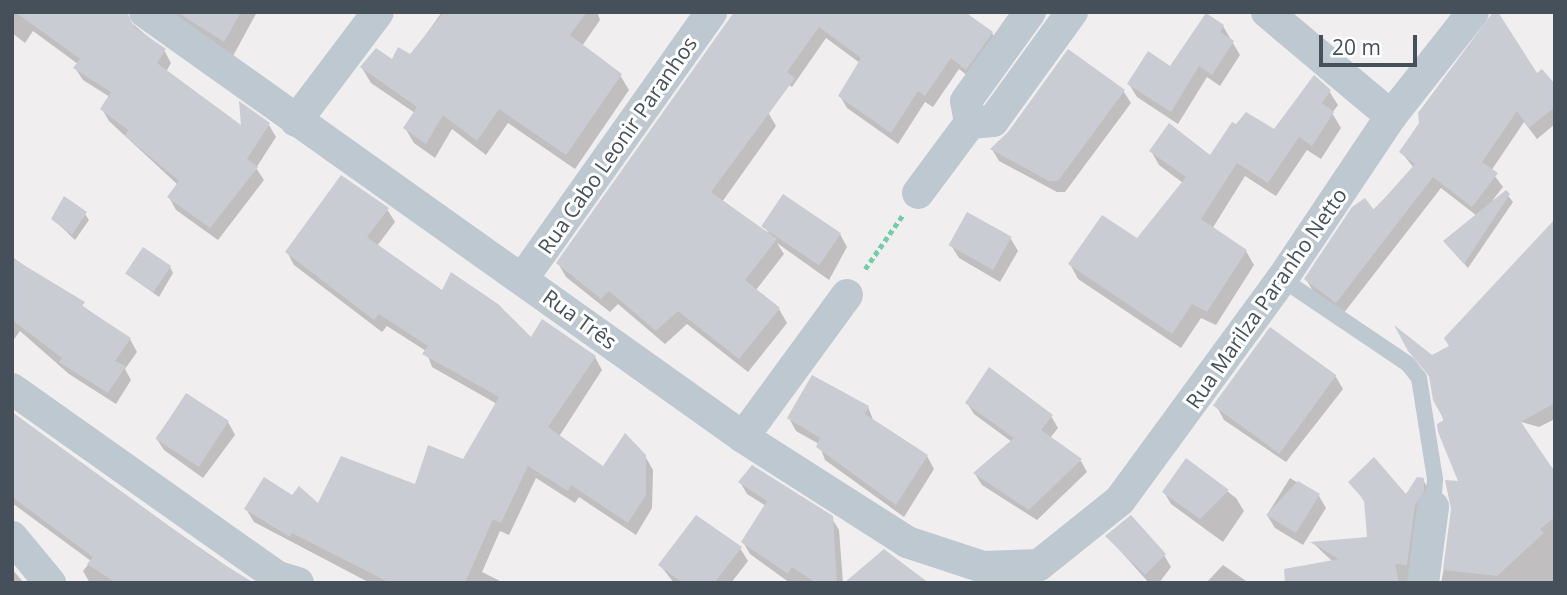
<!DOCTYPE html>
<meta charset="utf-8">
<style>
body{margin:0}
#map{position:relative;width:1567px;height:595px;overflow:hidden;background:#f0eeee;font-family:"Open Sans",sans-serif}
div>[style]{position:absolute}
.shadow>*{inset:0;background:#0003}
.building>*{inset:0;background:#caccd3;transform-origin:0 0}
.path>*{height:4.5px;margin-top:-2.25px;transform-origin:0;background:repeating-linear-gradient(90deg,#72cea4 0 5px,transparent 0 8.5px)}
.lane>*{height:16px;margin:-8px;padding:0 8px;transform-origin:8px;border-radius:8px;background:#bec8d0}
.street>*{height:32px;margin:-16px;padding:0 16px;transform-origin:16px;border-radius:16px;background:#bec8d0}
span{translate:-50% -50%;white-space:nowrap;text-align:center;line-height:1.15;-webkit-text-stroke:6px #fff;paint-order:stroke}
.street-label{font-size:21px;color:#46505b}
.frame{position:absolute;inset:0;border:14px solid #46505b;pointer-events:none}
.scale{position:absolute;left:1319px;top:35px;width:98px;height:32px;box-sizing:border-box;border:4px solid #46505b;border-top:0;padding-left:9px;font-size:21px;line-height:24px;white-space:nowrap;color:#46505b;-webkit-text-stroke:5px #fff;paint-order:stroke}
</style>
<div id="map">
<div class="shadow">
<i style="clip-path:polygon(12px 12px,108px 12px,128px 20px,164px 50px,171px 63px,166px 72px,243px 129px,269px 125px,276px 137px,256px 168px,264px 180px,218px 240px,176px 210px,169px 197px,178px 185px,109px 121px,102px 109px,110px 97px,83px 80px,75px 68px,78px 64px,33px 31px,25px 43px,12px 33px)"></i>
<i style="clip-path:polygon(162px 12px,257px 12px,233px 56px)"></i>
<i style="clip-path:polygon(442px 12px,597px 12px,600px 20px,582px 46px,620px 75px,629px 90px,575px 169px,508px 123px,486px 155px,452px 129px,435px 158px,414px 143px,405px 128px,415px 113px,371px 83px,362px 68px,410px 57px)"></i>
<i style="clip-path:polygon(737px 12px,963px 12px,992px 33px,999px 45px,973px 80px,959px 69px,933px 107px,925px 102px,898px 144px,847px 108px,840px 96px,860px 63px,826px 38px,792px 87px,729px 44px)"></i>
<i style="clip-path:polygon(1223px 26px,1240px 55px,1220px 86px,1207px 77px,1178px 124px,1137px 97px,1129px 84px,1171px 68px)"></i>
<i style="clip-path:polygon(1068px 51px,1124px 92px,1131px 103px,1065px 192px,1057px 192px,999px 161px,992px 149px,1009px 133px)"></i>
<i style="clip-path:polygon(1537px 75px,1555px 87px,1555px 124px,1537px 139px,1524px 122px,1491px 171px,1503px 187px,1492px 201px,1505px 192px,1513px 202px,1468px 268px,1445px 241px,1477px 216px,1441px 188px,1343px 314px,1313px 291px,1306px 279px,1414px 168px,1401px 152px)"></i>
<i style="clip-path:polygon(1329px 91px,1338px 105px,1332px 113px,1341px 128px,1321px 159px,1307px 150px,1276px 196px,1245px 176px,1212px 229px,1246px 251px,1254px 265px,1216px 325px,1201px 318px,1181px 348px,1078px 279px,1070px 264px,1137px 240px,1183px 183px,1159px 165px,1151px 151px,1211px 157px,1275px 131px)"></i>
<i style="clip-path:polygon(768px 112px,776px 126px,722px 202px,771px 237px,765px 227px,840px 234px,847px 247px,829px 280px,777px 243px,784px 254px,756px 290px,779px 309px,787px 323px,748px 372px,687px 324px,665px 344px,618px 304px,610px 312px,566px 277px,558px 263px)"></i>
<i style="clip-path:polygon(387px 209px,395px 222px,377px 246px,443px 292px,531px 340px,595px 357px,602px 370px,558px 438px,604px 468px,645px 456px,653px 470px,652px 508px,636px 535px,579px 497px,575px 503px,536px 478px,509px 535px,500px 531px,482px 572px,504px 583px,370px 583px,254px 522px,246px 509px,318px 506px,416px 486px,464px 461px,497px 404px,432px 367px,426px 351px,387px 326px,382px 332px,294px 265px,287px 252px)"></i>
<i style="clip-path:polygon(85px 214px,89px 220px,75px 240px,53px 219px)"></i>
<i style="clip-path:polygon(1011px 239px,1018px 251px,1000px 282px,959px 258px,951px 245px)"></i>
<i style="clip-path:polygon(12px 257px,130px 339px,137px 352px,125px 369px,131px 380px,116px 404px,69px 374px,20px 331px,12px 342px)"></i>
<i style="clip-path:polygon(170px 267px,173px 273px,159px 297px,127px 274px)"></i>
<i style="clip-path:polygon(1555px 320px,1555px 419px,1539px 427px,1511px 419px,1555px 475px,1555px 583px,1441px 583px,1461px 483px,1432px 380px,1409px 350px,1432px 357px)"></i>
<i style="clip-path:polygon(1270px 329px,1336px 377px,1343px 389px,1286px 462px,1224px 420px,1217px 407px)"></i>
<i style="clip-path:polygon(186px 396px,228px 422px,235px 435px,203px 478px,164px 450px,156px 438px)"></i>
<i style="clip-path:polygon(967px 403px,1051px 416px,1058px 428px,1050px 438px,1081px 461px,1087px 472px,1037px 520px,982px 485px,975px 474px,1012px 442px,974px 414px)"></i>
<i style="clip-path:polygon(868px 407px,874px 422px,927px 456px,934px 469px,904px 517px,825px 460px,819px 444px,796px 431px,789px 418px)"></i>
<i style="clip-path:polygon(12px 415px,57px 449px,251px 583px,90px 583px,83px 571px,91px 561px,12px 503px)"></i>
<i style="clip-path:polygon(1187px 460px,1236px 498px,1244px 511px,1223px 542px,1171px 504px,1164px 492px)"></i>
<i style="clip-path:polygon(1290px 478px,1319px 496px,1326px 508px,1303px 545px,1275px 528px,1267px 515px)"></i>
<i style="clip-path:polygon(1423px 480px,1430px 491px,1412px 583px,1298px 583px,1333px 562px,1313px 543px,1369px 539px,1366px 504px,1351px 482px,1406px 497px)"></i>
<i style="clip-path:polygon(740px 482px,831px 517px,839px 530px,843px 583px,790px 583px,750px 554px,743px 542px,766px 506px,747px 494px)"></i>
<i style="clip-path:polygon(1107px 536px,1164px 555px,1171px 567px,1159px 583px,1149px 583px)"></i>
<i style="clip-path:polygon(740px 548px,748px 561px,731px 583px,674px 583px,660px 565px)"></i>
<i style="clip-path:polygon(1223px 565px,1249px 583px,1206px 583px)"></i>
<i style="clip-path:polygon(12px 569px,24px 583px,12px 583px)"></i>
</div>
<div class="building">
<i style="clip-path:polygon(15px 12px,127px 12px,134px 27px,166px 49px,157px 63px,241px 125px,239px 101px,270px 123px,247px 159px,258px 167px,210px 228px,167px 197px,179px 181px,125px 136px,128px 130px,100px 109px,111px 92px,73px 68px,80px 59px)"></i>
<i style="clip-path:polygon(177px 12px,241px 12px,224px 42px)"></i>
<i style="clip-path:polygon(444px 12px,587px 12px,570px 35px,622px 74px,566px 155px,499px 109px,477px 141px,443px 115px,426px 144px,403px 128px,417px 107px,360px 67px,376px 48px,392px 59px,398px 47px,410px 54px)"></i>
<i style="clip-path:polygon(734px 12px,798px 12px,804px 16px,799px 12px,965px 12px,993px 32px,966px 70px,951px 58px,925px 96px,918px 91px,891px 133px,838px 96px,861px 58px,819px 27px,787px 72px,795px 78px,711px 192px,777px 239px,745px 280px,780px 308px,739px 359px,678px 311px,656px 331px,609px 291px,601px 299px,556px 263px)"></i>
<i style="clip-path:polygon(1493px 12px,1498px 12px,1537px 73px,1542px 69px,1555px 84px,1555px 107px,1529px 128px,1517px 111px,1482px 162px,1498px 173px,1472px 207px,1433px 177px,1336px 303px,1304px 279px,1352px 207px,1365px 198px,1374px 210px,1415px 164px,1399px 152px,1419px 123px,1418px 113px)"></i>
<i style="clip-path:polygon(1206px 13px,1224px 25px,1220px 32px,1234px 41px,1212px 75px,1199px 66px,1171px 112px,1127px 84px,1148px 51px,1170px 66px)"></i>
<i style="clip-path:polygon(1068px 49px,1125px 90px,1058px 181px,1049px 181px,990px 149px,1008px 132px)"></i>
<i style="clip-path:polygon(1314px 75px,1331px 90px,1322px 103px,1334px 112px,1312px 146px,1299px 137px,1268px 183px,1237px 163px,1201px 219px,1247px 250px,1207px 312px,1192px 304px,1172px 334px,1068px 264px,1102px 215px,1137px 238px,1186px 177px,1149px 151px,1169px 123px,1210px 155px,1232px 122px,1236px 124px,1246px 112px,1274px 129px)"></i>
<i style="clip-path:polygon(341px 175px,389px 208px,367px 237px,442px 290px,451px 272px,498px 304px,531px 337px,542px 319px,596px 356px,548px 427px,603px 466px,625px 433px,646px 455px,646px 495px,628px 523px,571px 485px,568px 491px,528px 466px,501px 523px,493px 519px,465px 583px,390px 583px,292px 533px,290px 537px,244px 509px,264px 477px,292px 495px,299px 486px,318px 503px,341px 456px,415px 484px,428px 445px,463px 459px,499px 397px,422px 354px,428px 346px,379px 314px,374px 320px,285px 252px)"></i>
<i style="clip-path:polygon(1506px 190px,1510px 194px,1464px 264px,1443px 241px)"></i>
<i style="left:783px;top:194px;width:70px;height:39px;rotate:34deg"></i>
<i style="clip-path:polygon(64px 196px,87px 212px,72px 235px,51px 219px)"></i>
<i style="left:967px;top:212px;width:51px;height:38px;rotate:29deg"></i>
<i style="clip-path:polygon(1555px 219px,1555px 403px,1521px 422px,1555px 472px,1555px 517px,1540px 529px,1544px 533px,1497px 576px,1443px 570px,1451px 509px,1445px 480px,1458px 481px,1438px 432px,1437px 424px,1444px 420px,1433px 400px,1429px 376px,1408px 351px,1394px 325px,1432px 355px,1449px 346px,1444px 338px)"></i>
<i style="left:143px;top:247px;width:34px;height:32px;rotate:34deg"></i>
<i style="clip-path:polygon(12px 258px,85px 302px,82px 306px,131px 338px,115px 361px,126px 366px,108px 393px,59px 362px,62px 358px,12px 320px)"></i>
<i style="left:1270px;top:327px;width:82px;height:97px;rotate:36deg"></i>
<i style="clip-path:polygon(989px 367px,1053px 415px,1041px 430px,1082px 459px,1029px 510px,973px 473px,1014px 438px,965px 403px)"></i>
<i style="clip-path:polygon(812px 375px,869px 406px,865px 414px,928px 455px,896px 505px,816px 447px,820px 438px,787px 418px)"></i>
<i style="left:186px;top:393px;width:51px;height:55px;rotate:33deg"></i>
<i style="clip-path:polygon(12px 412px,212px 557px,254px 583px,116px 583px,87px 564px,93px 557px,12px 497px)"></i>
<i style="clip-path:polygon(1374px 457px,1406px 494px,1417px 477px,1424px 478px,1424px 492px,1415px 505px,1407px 565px,1395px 564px,1399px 583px,1285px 583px,1284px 569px,1339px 559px,1310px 542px,1367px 537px,1364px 500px,1348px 482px)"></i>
<i style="clip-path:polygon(1186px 458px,1229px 490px,1200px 519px,1162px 492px)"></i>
<i style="clip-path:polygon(752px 465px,833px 516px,837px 583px,816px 583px,792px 567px,788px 574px,741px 542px,767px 501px,738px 482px)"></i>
<i style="clip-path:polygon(1298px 481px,1320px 494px,1296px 533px,1266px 515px)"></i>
<i style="clip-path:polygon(696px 515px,742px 547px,714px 583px,683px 583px,658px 565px)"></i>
<i style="clip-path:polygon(1131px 515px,1166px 554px,1145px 575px,1105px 536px)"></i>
<i style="clip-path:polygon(884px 549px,897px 559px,929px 583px,844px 583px)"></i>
</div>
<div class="path">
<i style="left:865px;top:269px;width:65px;rotate:-55.1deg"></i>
</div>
<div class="lane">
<i style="left:1282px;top:279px;width:152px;rotate:34deg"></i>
<i style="left:1408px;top:364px;width:18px;rotate:52deg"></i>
<i style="left:1419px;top:378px;width:102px;rotate:81deg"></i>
<i style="left:1435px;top:479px;width:28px;rotate:94deg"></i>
</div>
<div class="street">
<i style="left:145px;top:12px;width:734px;rotate:35.4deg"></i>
<i style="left:743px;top:437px;width:195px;rotate:32.6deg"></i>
<i style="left:907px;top:542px;width:80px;rotate:18.2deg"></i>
<i style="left:983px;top:567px;width:56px;rotate:-2deg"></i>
<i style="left:1039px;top:565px;width:104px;rotate:-38.7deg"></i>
<i style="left:1120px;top:500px;width:274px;rotate:-53.8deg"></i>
<i style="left:1282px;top:279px;width:196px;rotate:-56.2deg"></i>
<i style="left:1391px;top:116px;width:132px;rotate:-51.7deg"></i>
<i style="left:1267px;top:12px;width:162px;rotate:40deg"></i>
<i style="left:296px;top:121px;width:136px;rotate:-53deg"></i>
<i style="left:970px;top:123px;width:23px;rotate:-5deg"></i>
<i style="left:993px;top:121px;width:135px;rotate:-54.1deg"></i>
<i style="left:918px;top:193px;width:87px;rotate:-53.4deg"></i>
<i style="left:970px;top:123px;width:22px;rotate:-100deg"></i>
<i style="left:966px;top:101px;width:110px;rotate:-54.3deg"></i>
<i style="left:523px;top:278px;width:326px;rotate:-54.7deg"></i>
<i style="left:12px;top:389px;width:326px;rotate:35.3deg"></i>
<i style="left:278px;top:577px;width:21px;rotate:17deg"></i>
<i style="left:743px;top:437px;width:176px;rotate:-53.8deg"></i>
<i style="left:12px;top:537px;width:60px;rotate:50.4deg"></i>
<i style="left:1423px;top:583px;width:77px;rotate:-82.5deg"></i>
</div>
<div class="street-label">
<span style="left:617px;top:145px;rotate:-55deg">Rua Cabo Leonir Paranhos</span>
<span style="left:1266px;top:298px;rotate:-55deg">Rua Marilza Paranho Netto</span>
<span style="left:580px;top:319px;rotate:36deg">Rua Três</span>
</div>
<div class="frame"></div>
<div class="scale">20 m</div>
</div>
